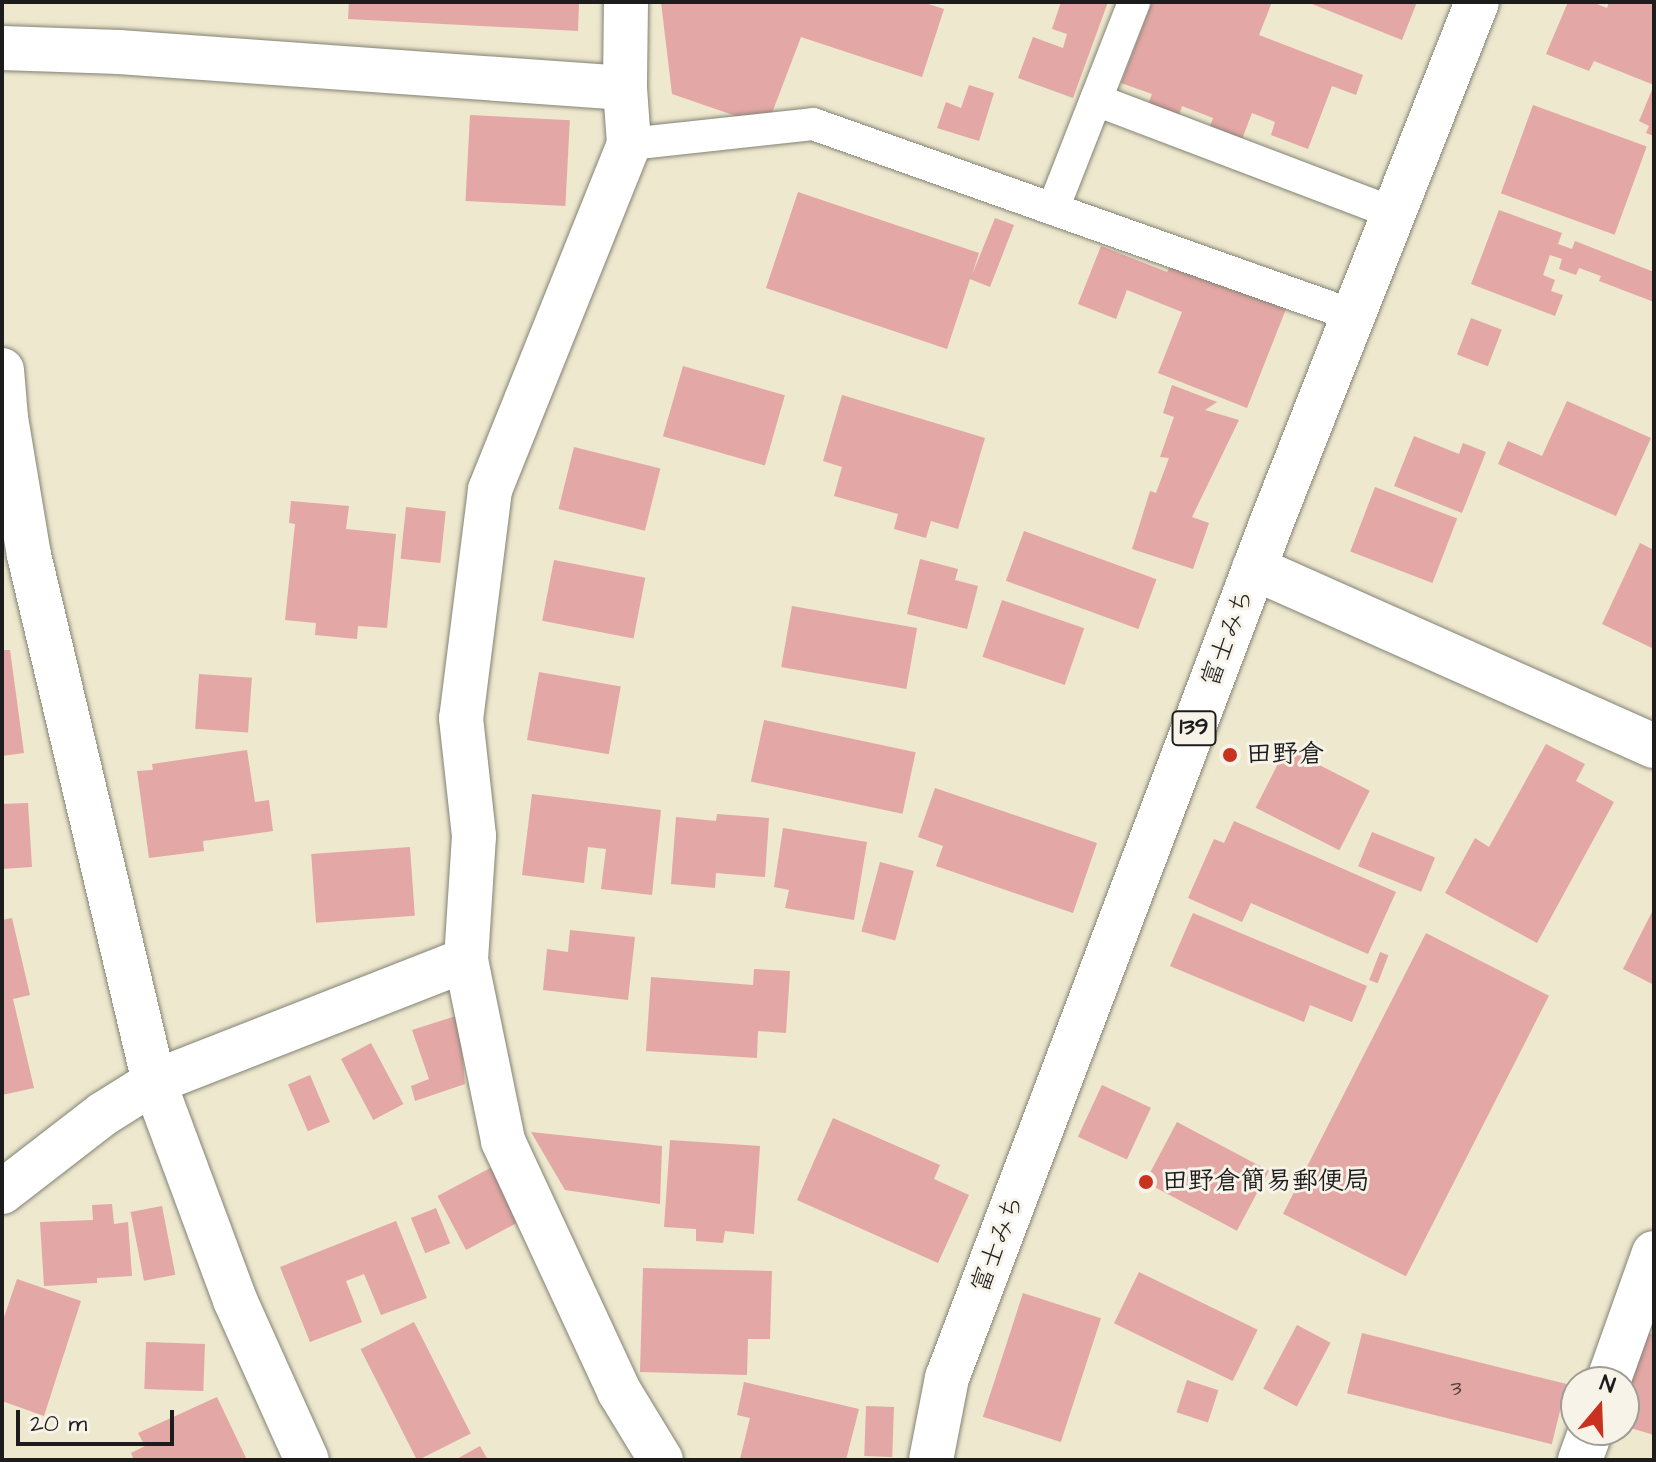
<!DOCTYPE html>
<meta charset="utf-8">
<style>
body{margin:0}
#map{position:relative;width:1656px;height:1462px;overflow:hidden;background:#ede8ce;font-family:"Architects Daughter","Klee One",sans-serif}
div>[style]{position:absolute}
.building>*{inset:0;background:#e3a7a5;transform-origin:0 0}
.roads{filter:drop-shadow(0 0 2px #848275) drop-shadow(0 0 2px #848275)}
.lane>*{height:32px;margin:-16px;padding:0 16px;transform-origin:16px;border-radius:16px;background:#fff}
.street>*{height:44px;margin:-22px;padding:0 22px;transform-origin:22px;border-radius:22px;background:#fff}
.highway>*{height:44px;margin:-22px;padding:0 22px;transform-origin:22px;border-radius:22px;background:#fff}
.dots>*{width:22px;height:22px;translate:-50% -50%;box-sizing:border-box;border:4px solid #f7f3e8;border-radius:50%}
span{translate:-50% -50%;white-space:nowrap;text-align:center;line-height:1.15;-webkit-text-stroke:6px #f7f3e8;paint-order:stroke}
.number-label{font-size:22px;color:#4e3f3e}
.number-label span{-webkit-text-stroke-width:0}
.shield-label span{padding:2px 6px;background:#f7f3e8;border:2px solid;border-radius:6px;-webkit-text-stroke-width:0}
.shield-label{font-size:24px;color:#1c1c1c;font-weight:700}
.street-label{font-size:26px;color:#1c1c1c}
.poi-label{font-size:26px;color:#1c1c1c;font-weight:700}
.left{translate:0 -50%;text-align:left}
.frame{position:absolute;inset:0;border:4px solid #1c1c1c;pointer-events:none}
.north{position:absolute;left:1560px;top:1366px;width:80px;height:80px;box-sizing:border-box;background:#f7f3e8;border:2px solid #9f9d96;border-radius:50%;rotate:19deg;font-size:22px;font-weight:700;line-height:32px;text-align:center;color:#1c1c1c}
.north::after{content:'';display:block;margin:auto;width:28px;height:36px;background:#c8321e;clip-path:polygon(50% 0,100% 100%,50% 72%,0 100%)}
.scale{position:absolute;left:16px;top:1410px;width:158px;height:36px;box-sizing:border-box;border:4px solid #1c1c1c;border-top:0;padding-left:10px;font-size:24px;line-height:28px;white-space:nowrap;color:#1c1c1c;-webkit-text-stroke:6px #f7f3e8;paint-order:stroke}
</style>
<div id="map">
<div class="building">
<i style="clip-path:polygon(349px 2px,579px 2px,578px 31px,348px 19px)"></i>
<i style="clip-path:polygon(661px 2px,922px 2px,944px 9px,922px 77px,801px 37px,772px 113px,736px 116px,672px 94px)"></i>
<i style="clip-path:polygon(1061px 2px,1108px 2px,1073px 98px,1018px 78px,1033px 37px,1063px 48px,1067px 34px,1052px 29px)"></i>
<i style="clip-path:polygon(1152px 2px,1272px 2px,1259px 35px,1363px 75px,1356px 95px,1332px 86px,1308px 149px,1271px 135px,1275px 122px,1252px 113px,1242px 139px,1210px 127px,1213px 118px,1182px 106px,1179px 115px,1148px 104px,1152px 94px,1121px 83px)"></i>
<i style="clip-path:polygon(1307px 2px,1417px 2px,1402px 40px)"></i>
<i style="clip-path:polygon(1568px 2px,1592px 2px,1607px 8px,1609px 2px,1654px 2px,1654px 136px,1646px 133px,1649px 126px,1639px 121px,1654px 85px,1594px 61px,1589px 71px,1546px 54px)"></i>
<i style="clip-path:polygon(969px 85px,994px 93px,979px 141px,937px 128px,946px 102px,961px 108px)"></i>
<i style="left:1533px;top:105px;width:121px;height:94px;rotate:20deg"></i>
<i style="left:470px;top:115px;width:100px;height:86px;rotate:3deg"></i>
<i style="clip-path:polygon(798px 192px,979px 253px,972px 275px,995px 218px,1014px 225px,990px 287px,970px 279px,947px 349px,766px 288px)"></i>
<i style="clip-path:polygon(1499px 210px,1562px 233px,1558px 244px,1572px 249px,1575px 241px,1654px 272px,1654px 302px,1599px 281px,1601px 276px,1579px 268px,1576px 275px,1559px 269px,1562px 259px,1550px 255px,1543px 275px,1555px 280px,1551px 291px,1563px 295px,1555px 316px,1471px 284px)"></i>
<i style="clip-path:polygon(1101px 246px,1167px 272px,1171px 264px,1286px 309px,1247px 408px,1158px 373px,1182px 312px,1127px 290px,1116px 319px,1078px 304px)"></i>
<i style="left:1471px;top:318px;width:33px;height:39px;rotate:21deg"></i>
<i style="left:683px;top:366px;width:106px;height:73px;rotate:16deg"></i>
<i style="clip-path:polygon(1172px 385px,1217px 402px,1205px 410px,1239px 420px,1192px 517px,1209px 523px,1193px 569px,1132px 549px,1150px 491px,1156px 493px,1169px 458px,1160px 457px,1174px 417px,1163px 413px)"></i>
<i style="clip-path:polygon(842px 395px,985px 438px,958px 529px,931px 521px,926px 538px,894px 529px,898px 514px,834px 496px,842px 467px,823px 461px)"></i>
<i style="clip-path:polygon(1567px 401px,1651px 438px,1616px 516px,1498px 464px,1508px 441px,1542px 456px)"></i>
<i style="clip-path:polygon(1414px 436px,1459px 454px,1463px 443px,1486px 452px,1462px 513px,1394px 486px)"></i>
<i style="left:574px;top:447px;width:89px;height:64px;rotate:14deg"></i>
<i style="left:1375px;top:487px;width:88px;height:69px;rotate:21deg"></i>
<i style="clip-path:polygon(291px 501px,349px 506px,346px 529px,396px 534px,387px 628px,358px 626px,357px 639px,315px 635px,316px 623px,285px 620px,295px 524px,289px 523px)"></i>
<i style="left:406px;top:507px;width:40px;height:52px;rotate:6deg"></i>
<i style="left:1024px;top:531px;width:141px;height:53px;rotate:20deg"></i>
<i style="clip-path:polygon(1640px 543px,1654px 550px,1654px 649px,1602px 624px)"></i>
<i style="clip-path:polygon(920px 559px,958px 569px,955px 580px,978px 586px,967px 629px,907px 614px)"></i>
<i style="left:554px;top:560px;width:93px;height:62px;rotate:11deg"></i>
<i style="left:1002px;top:600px;width:87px;height:60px;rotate:19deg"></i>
<i style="left:792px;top:606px;width:127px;height:62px;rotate:10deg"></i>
<i style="clip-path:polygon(2px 650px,10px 650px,24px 753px,2px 756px)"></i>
<i style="left:539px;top:672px;width:83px;height:69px;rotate:10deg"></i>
<i style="left:199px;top:674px;width:53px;height:55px;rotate:4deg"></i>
<i style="left:764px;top:720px;width:155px;height:63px;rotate:12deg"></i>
<i style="clip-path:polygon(1546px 744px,1585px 764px,1576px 781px,1614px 802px,1537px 943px,1445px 893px,1475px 838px,1489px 847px)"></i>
<i style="left:1286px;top:748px;width:94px;height:67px;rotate:27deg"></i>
<i style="clip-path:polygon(247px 750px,255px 802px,269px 800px,273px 831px,203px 841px,204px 851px,149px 858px,137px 771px,153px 770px,152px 764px)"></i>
<i style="clip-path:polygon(935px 788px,1097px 843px,1073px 913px,936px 866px,943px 846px,918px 837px)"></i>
<i style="clip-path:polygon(532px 794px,661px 810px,652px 895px,601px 889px,606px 849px,588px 847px,584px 883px,522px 875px)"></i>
<i style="clip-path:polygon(28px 803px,32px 867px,2px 869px,2px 804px)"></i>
<i style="clip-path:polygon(717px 814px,769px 818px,765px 877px,716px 873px,715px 888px,671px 884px,676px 817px,716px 821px)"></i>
<i style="clip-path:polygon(1234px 821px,1396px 892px,1368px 954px,1251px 903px,1242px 922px,1188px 898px,1214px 839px,1224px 843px)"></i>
<i style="clip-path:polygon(783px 828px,867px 842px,854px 920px,785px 908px,789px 890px,774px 887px)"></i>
<i style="left:1372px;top:832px;width:68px;height:37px;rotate:22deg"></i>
<i style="left:410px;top:847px;width:69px;height:99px;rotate:86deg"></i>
<i style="left:880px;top:862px;width:35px;height:72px;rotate:15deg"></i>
<i style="clip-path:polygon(1654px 908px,1654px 985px,1623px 969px)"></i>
<i style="clip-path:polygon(1193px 913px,1367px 986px,1352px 1022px,1310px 1005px,1304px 1022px,1170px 966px)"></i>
<i style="clip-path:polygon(12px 918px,30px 995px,13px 999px,34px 1088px,2px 1095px,2px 920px)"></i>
<i style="clip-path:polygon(570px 930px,635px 937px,628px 1000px,543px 990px,547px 949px,568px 952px)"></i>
<i style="left:1426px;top:933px;width:138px;height:315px;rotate:27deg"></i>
<i style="left:1380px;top:952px;width:9px;height:30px;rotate:21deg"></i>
<i style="clip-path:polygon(754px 969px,790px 971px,786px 1033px,758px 1031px,757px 1058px,646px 1051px,651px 977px,753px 985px)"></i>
<i style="clip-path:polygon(459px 1015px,465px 1084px,415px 1101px,411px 1086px,429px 1079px,412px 1030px)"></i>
<i style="left:371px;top:1043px;width:69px;height:34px;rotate:62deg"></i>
<i style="left:310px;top:1075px;width:51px;height:24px;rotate:67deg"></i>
<i style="left:1102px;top:1085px;width:54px;height:57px;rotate:25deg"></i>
<i style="clip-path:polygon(833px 1118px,940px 1165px,934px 1179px,969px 1195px,938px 1263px,797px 1200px)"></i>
<i style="left:1177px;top:1122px;width:104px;height:68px;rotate:28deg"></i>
<i style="clip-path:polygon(531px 1132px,662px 1146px,660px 1204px,565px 1190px)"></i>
<i style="clip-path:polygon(670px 1140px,760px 1146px,754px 1234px,725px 1231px,723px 1243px,696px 1241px,696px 1229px,664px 1227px)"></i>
<i style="left:494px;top:1166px;width:61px;height:64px;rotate:62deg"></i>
<i style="clip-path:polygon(112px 1204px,114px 1224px,128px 1222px,132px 1276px,97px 1278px,97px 1283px,44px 1286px,40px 1222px,93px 1220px,92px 1205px)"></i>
<i style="left:162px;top:1206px;width:70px;height:32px;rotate:79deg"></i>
<i style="left:436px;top:1208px;width:38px;height:27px;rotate:68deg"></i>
<i style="clip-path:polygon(396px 1221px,427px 1298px,381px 1315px,364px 1274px,346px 1281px,362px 1322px,310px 1342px,280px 1267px)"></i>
<i style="clip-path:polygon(643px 1268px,772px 1271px,770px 1339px,748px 1339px,747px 1375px,640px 1372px)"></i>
<i style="left:1139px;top:1272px;width:132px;height:57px;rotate:26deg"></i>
<i style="clip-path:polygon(17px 1279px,81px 1301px,44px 1416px,2px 1401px,2px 1323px)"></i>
<i style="left:1023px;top:1293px;width:82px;height:130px;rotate:18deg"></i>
<i style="left:414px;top:1322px;width:125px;height:60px;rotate:63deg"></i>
<i style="left:1297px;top:1325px;width:38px;height:72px;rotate:28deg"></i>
<i style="clip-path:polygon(1646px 1332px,1654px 1335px,1654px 1435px,1624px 1426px,1624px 1398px)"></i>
<i style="left:1362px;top:1333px;width:211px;height:62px;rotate:14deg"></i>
<i style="left:146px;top:1342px;width:59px;height:47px;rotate:2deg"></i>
<i style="left:1187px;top:1380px;width:33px;height:34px;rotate:18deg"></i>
<i style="clip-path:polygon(744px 1382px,859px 1409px,846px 1460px,740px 1459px,750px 1418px,737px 1415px)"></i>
<i style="clip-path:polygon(217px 1397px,247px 1460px,134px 1460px,131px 1453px,145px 1446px,138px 1433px)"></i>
<i style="left:866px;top:1406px;width:28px;height:50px;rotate:2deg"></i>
<i style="clip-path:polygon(480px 1446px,488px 1460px,455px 1460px)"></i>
</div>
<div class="roads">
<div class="lane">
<i style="left:1096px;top:100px;width:318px;rotate:20.8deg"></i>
<i style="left:629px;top:144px;width:185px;rotate:-6.2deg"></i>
<i style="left:813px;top:124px;width:572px;rotate:19.51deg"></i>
<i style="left:1053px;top:209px;width:222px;rotate:-68.6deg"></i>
</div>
<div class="street">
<i style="left:626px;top:2px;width:86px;rotate:90.7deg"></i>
<i style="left:625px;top:88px;width:56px;rotate:85.9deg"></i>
<i style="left:629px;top:144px;width:373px;rotate:111.9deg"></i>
<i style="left:490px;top:490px;width:230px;rotate:97.2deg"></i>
<i style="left:461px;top:718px;width:119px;rotate:83.7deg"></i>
<i style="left:474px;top:836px;width:124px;rotate:93.7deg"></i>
<i style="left:466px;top:960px;width:185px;rotate:78.4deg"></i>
<i style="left:503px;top:1141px;width:276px;rotate:65.1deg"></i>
<i style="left:619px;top:1391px;width:81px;rotate:58.7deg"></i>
<i style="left:2px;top:48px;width:117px;rotate:2deg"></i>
<i style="left:119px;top:52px;width:507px;rotate:4.07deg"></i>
<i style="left:2px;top:370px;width:48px;rotate:85.2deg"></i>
<i style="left:6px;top:418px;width:139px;rotate:80.5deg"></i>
<i style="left:29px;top:555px;width:542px;rotate:76.66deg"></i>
<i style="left:154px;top:1082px;width:233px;rotate:69.6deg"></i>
<i style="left:235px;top:1300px;width:175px;rotate:65.8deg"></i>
<i style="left:1254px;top:568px;width:438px;rotate:24deg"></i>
<i style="left:2px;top:1192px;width:128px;rotate:-37.7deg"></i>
<i style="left:103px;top:1114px;width:60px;rotate:-32.1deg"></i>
<i style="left:154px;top:1082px;width:335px;rotate:-21.4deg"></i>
<i style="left:1608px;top:1382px;width:137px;rotate:-70.4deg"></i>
<i style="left:1580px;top:1460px;width:32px;rotate:-70deg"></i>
</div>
<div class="highway">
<i style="left:931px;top:1460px;width:84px;rotate:-79deg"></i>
<i style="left:947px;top:1378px;width:913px;rotate:-69.22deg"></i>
<i style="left:1271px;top:524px;width:561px;rotate:-68.46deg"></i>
</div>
</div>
<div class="dots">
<i style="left:1230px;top:755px;background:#c8321e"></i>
<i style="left:1146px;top:1182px;background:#c8321e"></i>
</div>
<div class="number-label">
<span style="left:1456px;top:1389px">3</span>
</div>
<div class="shield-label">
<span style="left:1194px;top:728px">139</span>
</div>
<div class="street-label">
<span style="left:1228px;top:638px;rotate:-69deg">富士みち</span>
<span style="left:998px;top:1244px;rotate:-69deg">富士みち</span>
</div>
<div class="poi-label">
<span class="left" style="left:1246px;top:755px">田野倉</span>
<span class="left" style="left:1162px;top:1182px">田野倉簡易郵便局</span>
</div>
<div class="frame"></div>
<div class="north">N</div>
<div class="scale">20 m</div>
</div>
